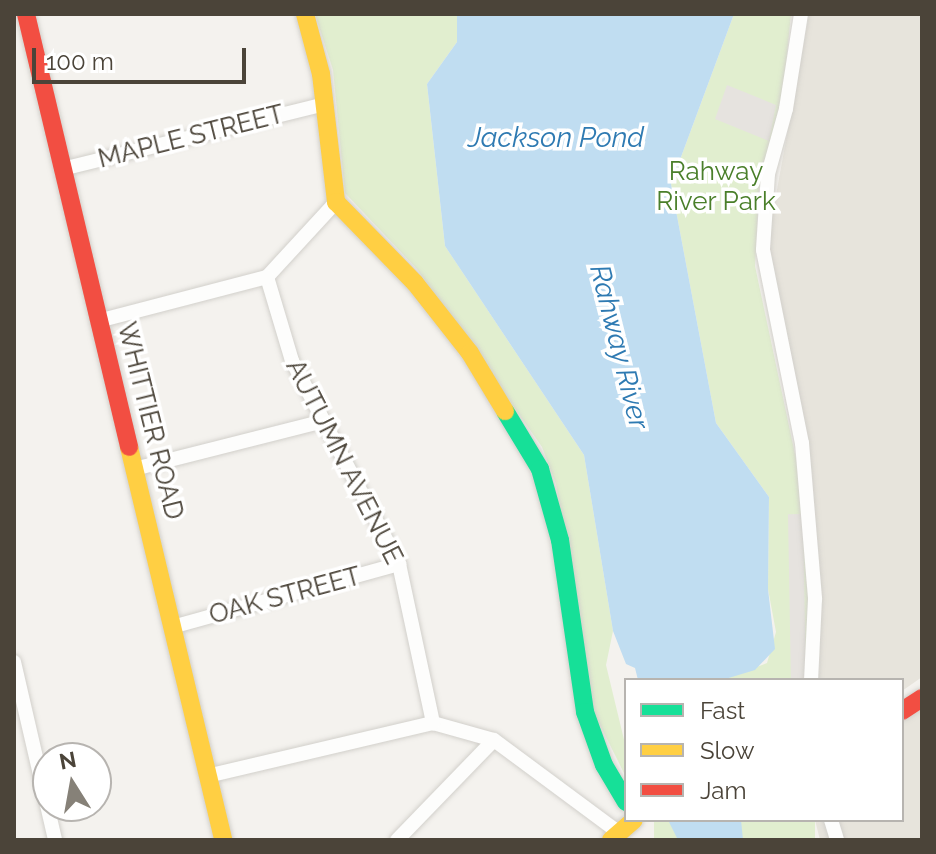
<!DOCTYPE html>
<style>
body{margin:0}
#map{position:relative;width:936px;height:854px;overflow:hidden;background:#f4f2ee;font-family:Raleway,sans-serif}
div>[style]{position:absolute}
.residential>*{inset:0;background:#e7e4dc}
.green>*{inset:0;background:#e1eecf;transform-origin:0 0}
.parking>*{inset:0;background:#e6e3df;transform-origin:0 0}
.water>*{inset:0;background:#c0ddf1}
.roads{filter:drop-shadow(0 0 2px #d2d0cb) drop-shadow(0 0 2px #d2d0cb)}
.street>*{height:14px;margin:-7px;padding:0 7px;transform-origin:7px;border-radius:7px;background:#fdfdfc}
.fast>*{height:18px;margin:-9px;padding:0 9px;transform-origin:9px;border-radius:9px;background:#16e098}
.slow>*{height:18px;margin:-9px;padding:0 9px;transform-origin:9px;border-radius:9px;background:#ffcf43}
.jam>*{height:18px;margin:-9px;padding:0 9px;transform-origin:9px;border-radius:9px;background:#f24e42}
span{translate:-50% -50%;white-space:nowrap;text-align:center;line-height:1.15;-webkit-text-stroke:7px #fff;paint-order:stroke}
.street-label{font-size:26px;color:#4b4439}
.park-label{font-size:26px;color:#4a7f2a}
.water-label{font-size:28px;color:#2e7ab2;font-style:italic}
.frame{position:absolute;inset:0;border:16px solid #4b4439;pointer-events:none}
.legend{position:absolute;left:624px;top:678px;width:280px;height:144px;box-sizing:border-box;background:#fff;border:2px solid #b7b4b0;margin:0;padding:10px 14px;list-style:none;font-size:24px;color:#4b4439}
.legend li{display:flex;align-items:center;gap:16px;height:40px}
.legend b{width:40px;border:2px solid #b7b4b0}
.north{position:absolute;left:32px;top:742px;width:80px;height:80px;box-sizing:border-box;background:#fff;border:2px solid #b7b4b0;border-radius:50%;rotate:349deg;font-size:22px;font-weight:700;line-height:32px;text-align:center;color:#4b4439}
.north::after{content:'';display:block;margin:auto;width:28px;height:36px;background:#868178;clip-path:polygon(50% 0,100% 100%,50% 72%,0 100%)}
.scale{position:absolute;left:32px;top:48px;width:214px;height:36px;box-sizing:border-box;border:4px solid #4b4439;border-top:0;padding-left:10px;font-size:24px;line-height:28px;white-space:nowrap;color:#4b4439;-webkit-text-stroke:6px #fff;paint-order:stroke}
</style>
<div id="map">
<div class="residential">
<i style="clip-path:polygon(809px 14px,922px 14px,922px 677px,902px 691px,902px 680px,819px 680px,821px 605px,812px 472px,768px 239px)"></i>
<i style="clip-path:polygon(922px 709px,922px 840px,820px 840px,815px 820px,902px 820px,902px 721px)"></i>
</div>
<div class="green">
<i style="clip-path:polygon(315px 14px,457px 14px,457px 42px,427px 84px,445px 246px,584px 455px,613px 631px,606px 665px,626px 748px,626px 777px,594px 713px,556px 484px,542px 447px,417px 269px,345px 193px,333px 70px)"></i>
<i style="clip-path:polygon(734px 14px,791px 14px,783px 95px,759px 189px,755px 266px,808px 515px,809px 680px,722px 680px,767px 663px,776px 632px,768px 589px,769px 497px,716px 423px,671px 184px)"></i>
<i style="left:654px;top:820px;width:161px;height:21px"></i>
</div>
<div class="parking">
<i style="clip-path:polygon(727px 85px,776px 105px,769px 141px,715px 119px)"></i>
<i style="left:803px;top:514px;width:164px;height:15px;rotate:89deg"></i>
</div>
<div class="water">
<i style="clip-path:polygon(457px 14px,734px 14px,671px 184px,716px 423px,769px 497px,768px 589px,775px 649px,755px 670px,722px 680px,638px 680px,635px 668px,626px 664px,613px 631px,584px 455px,445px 246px,427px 84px,457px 42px)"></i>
<i style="clip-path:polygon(668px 820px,741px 820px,743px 840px,678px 840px)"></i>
</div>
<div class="roads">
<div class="street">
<i style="left:801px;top:14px;width:96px;rotate:99deg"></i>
<i style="left:786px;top:109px;width:67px;rotate:105.5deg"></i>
<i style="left:768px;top:174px;width:76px;rotate:93.8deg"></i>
<i style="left:763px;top:250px;width:197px;rotate:78.6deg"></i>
<i style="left:802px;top:443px;width:157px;rotate:85.2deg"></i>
<i style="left:815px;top:599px;width:81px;rotate:92.8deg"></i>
<i style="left:62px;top:169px;width:267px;rotate:-13.9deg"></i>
<i style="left:336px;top:202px;width:102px;rotate:132.6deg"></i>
<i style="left:267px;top:277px;width:88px;rotate:73.4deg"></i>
<i style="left:292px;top:361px;width:229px;rotate:62.2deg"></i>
<i style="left:399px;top:564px;width:163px;rotate:77.9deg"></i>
<i style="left:433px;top:723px;width:63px;rotate:15.6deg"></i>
<i style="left:494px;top:740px;width:154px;rotate:36.6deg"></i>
<i style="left:98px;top:321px;width:175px;rotate:-14.6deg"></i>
<i style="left:134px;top:469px;width:196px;rotate:-14.2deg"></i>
<i style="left:172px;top:627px;width:236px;rotate:-15.5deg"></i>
<i style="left:14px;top:662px;width:183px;rotate:77deg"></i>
<i style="left:207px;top:776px;width:232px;rotate:-13.2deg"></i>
<i style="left:831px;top:820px;width:21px;rotate:73deg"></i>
<i style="left:397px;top:840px;width:139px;rotate:-45.9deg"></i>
</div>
<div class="fast">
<i style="left:505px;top:411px;width:68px;rotate:58.9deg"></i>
<i style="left:540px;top:469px;width:74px;rotate:74.3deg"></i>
<i style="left:560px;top:540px;width:174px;rotate:81.7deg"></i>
<i style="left:585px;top:712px;width:56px;rotate:70.3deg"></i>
<i style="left:604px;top:765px;width:43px;rotate:59.3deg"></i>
</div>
<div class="slow">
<i style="left:305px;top:14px;width:62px;rotate:75.1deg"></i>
<i style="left:321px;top:74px;width:129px;rotate:83.3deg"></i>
<i style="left:336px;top:202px;width:113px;rotate:45.7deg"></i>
<i style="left:415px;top:283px;width:89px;rotate:51.8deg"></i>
<i style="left:470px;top:353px;width:68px;rotate:58.9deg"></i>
<i style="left:129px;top:447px;width:404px;rotate:76.5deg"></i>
<i style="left:611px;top:840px;width:30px;rotate:-41deg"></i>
</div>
<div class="jam">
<i style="left:26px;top:14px;width:445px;rotate:76.6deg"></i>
<i style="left:902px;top:711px;width:24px;rotate:-33deg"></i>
</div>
</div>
<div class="street-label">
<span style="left:191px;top:137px;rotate:-14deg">MAPLE STREET</span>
<span style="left:150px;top:421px;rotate:76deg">WHITTIER ROAD</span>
<span style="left:344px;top:462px;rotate:63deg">AUTUMN AVENUE</span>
<span style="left:285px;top:596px;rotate:-15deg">OAK STREET</span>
</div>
<div class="park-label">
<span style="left:716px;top:187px">Rahway<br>River Park</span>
</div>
<div class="water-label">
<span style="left:556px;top:138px">Jackson Pond</span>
<span style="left:619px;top:347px;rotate:76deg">Rahway River</span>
</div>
<div class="frame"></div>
<ul class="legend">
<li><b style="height:10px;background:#16e098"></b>Fast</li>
<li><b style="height:10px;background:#ffcf43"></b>Slow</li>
<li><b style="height:10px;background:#f24e42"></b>Jam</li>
</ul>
<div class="north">N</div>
<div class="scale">100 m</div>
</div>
